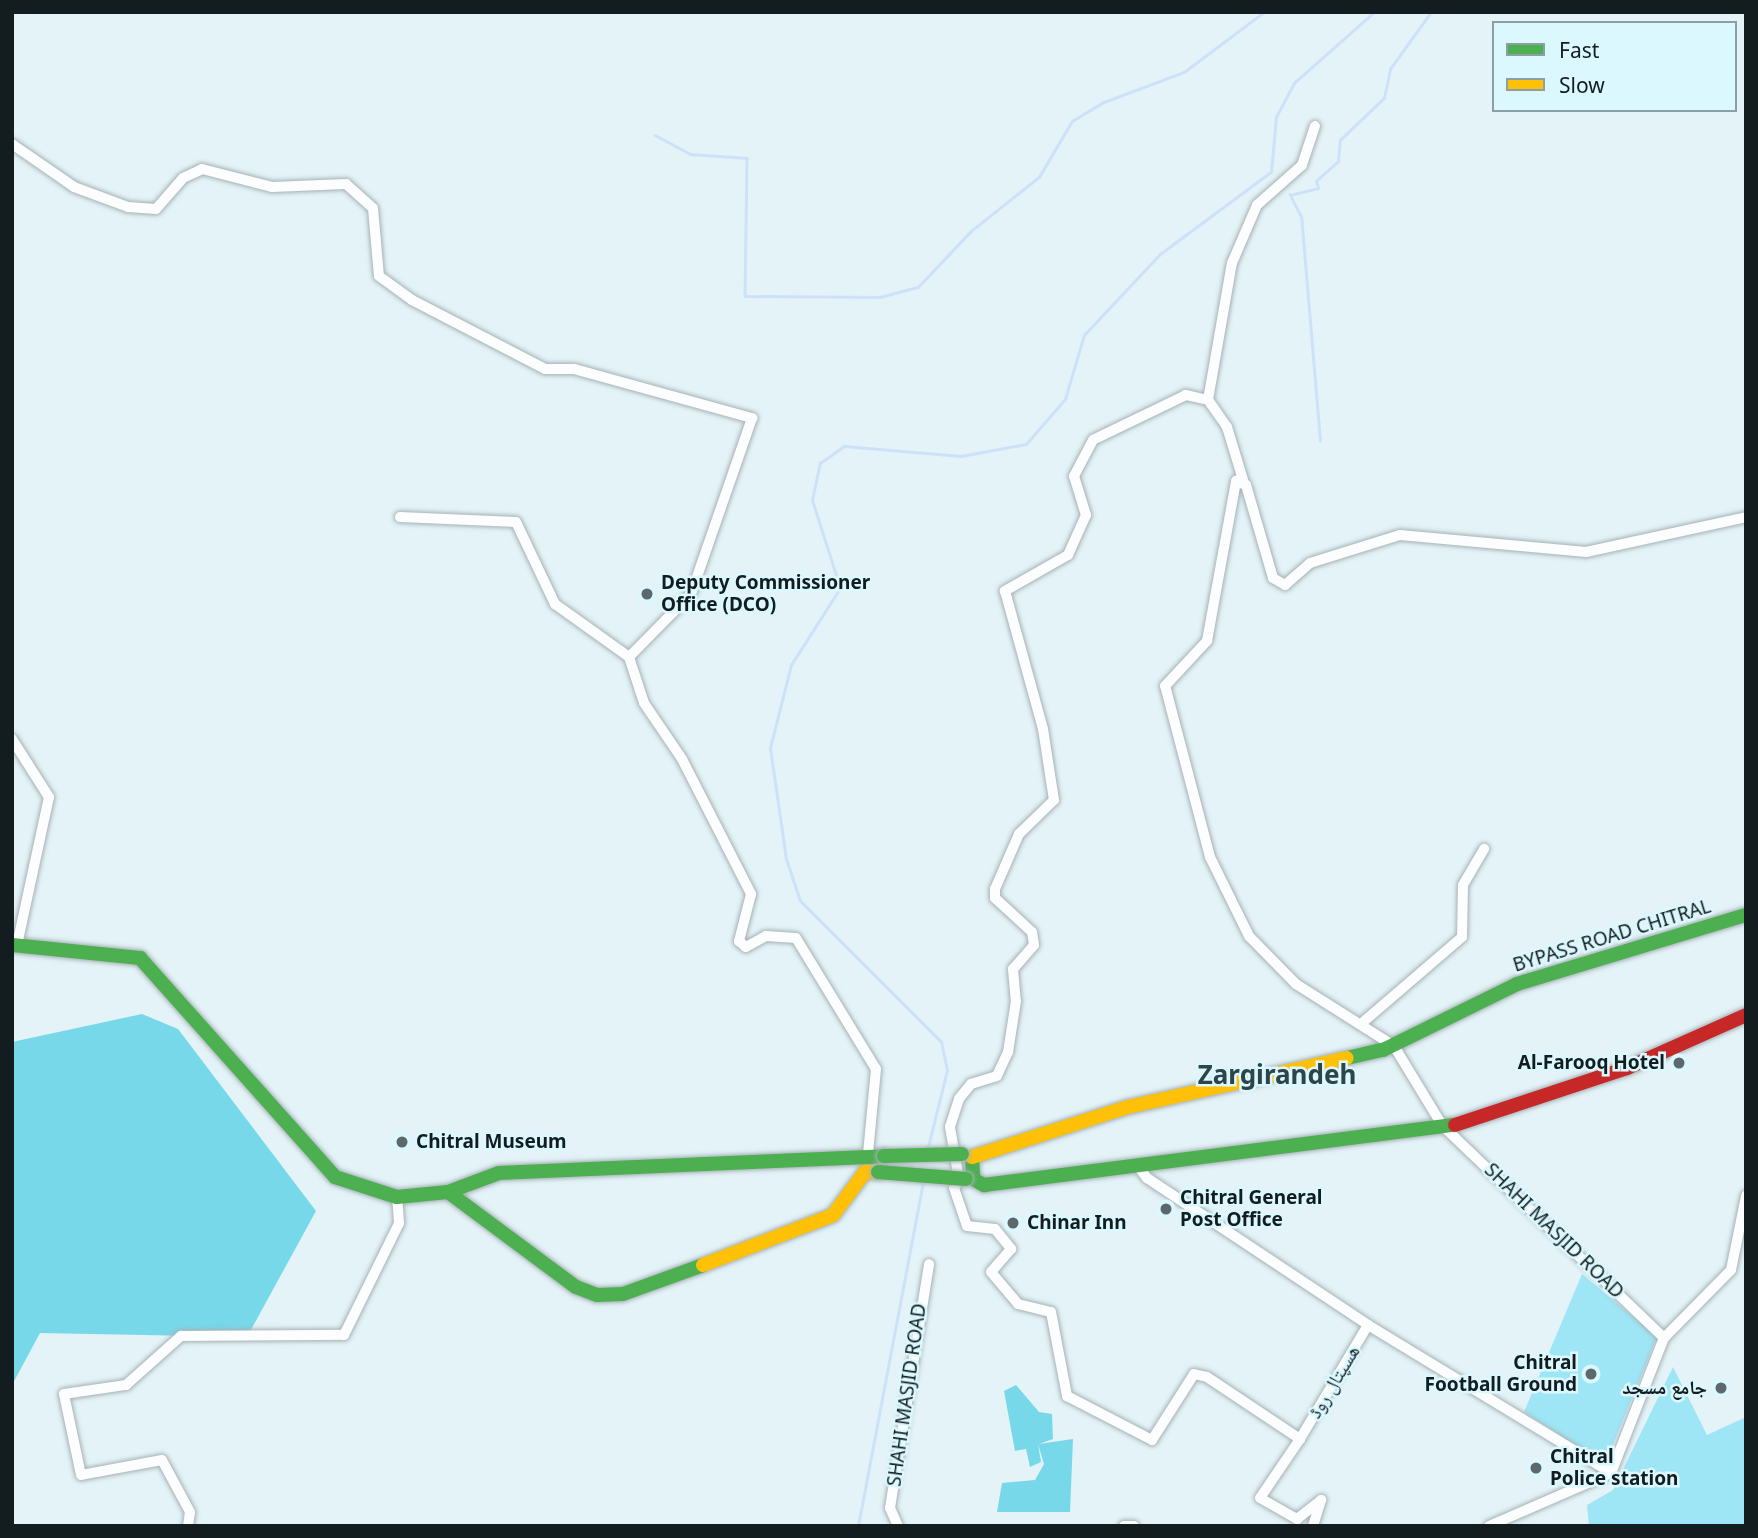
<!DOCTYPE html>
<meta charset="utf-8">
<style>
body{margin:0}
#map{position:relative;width:1758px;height:1538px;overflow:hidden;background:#e3f3f7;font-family:"Noto Sans","Noto Naskh Arabic",sans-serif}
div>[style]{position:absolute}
.green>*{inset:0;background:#9ee6f5}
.forest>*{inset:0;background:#76d8e9}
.stream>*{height:2.5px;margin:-1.25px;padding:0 1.25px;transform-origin:1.25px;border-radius:1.25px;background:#cde2f9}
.roads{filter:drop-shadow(0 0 2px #a6b2b6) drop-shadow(0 0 2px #a6b2b6)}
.street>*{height:10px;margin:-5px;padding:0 5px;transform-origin:5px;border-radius:5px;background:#fbfdfe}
.fast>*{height:14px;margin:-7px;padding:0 7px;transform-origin:7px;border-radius:7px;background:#4caf50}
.slow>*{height:14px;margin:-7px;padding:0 7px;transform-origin:7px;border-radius:7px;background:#ffc107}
.jam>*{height:14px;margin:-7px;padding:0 7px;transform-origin:7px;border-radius:7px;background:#c62828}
.bridges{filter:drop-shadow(0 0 2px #a6b2b6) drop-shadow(0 0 2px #a6b2b6)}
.fast-bridge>*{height:14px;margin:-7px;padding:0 7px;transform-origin:7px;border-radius:7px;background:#4caf50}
.dots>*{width:19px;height:19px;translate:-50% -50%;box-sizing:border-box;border:4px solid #dbf8ff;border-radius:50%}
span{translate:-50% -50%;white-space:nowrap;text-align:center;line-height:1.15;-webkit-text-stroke:5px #dbf8ff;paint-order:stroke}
.poi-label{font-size:19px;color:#131d20;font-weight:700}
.left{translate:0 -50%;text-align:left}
.right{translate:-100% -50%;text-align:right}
.street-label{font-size:19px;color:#131d20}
.district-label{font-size:26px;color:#2d454a;font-weight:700}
.frame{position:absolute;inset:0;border:14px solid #131d20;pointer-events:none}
.legend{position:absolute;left:1492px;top:21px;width:245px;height:91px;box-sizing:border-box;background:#dbf8ff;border:2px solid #8ba0a6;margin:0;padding:9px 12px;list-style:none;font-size:21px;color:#131d20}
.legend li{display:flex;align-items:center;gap:14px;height:35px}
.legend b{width:35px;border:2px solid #8ba0a6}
</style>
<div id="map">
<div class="green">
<i style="clip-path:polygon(1582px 1274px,1657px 1337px,1605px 1464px,1524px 1412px)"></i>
<i style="clip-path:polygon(1673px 1367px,1707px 1435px,1746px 1417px,1746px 1526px,1589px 1526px,1587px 1505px,1613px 1490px)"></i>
</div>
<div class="forest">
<i style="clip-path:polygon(142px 1014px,178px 1029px,316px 1211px,247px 1337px,40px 1333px,12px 1385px,12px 1042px)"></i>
<i style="clip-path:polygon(1016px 1385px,1039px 1412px,1052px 1414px,1053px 1439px,1039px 1444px,1073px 1439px,1070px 1512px,997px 1512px,1002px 1483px,1035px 1480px,1044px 1464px,1038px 1444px,1041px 1462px,1030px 1467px,1026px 1449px,1015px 1451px,1004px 1391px)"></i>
</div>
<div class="stream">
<i style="left:655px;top:135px;width:40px;rotate:28deg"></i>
<i style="left:690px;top:154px;width:57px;rotate:4deg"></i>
<i style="left:747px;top:158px;width:138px;rotate:90.8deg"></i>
<i style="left:745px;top:296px;width:135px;rotate:0.4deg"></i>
<i style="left:880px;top:297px;width:39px;rotate:-15deg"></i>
<i style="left:918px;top:287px;width:77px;rotate:-46.6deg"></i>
<i style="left:971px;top:231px;width:87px;rotate:-38.5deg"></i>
<i style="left:1039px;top:177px;width:65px;rotate:-59.5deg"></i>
<i style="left:1072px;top:121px;width:37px;rotate:-31deg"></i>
<i style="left:1104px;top:102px;width:85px;rotate:-20.6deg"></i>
<i style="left:1184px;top:72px;width:100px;rotate:-36.9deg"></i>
<i style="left:1320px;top:441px;width:225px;rotate:-94.8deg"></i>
<i style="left:1301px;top:217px;width:25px;rotate:-117deg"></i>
<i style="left:1290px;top:195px;width:29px;rotate:-14deg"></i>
<i style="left:1318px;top:188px;width:7px;rotate:-106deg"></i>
<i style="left:1316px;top:181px;width:30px;rotate:-42deg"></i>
<i style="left:1338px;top:161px;width:21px;rotate:-85deg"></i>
<i style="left:1340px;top:140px;width:61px;rotate:-43.7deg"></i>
<i style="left:1384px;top:98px;width:30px;rotate:-78deg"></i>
<i style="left:1390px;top:69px;width:70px;rotate:-54.3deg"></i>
<i style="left:927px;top:1151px;width:83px;rotate:-76.1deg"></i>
<i style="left:947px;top:1070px;width:29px;rotate:-102deg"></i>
<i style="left:941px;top:1042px;width:199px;rotate:-135deg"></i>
<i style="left:800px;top:901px;width:44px;rotate:-108.4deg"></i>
<i style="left:786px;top:859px;width:112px;rotate:-98.2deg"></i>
<i style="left:770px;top:748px;width:86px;rotate:-75.8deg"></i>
<i style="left:791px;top:665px;width:91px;rotate:-57.5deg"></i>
<i style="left:840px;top:588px;width:92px;rotate:-107.7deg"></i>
<i style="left:812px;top:500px;width:38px;rotate:-78deg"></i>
<i style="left:820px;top:463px;width:29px;rotate:-35deg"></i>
<i style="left:844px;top:446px;width:117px;rotate:4.9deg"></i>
<i style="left:961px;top:456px;width:66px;rotate:-10.5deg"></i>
<i style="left:1026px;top:444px;width:60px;rotate:-49.1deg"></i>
<i style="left:1065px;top:399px;width:67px;rotate:-73.5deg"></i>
<i style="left:1084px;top:335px;width:111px;rotate:-46.8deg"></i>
<i style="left:1160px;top:254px;width:138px;rotate:-36.5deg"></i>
<i style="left:1271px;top:172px;width:55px;rotate:-84.8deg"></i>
<i style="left:1276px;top:117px;width:38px;rotate:-62deg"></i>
<i style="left:1294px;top:83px;width:107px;rotate:-41.6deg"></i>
<i style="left:858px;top:1526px;width:350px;rotate:-79.3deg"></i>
</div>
<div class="roads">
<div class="street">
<i style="left:12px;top:144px;width:75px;rotate:34.7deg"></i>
<i style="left:74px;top:187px;width:58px;rotate:20.3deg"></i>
<i style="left:128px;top:207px;width:28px;rotate:4deg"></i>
<i style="left:156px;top:209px;width:41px;rotate:-48.9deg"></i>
<i style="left:183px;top:178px;width:21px;rotate:-25deg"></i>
<i style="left:202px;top:169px;width:72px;rotate:14.4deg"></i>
<i style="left:272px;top:187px;width:74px;rotate:-2.3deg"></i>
<i style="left:346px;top:184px;width:36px;rotate:42deg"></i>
<i style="left:373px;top:208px;width:68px;rotate:85deg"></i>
<i style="left:379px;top:276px;width:41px;rotate:36deg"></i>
<i style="left:412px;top:300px;width:150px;rotate:27.4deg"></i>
<i style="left:545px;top:369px;width:29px"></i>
<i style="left:574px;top:369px;width:185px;rotate:15.4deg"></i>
<i style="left:752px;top:418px;width:186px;rotate:109.1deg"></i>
<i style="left:691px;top:594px;width:88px;rotate:134.5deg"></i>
<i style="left:629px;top:657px;width:48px;rotate:71.9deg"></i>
<i style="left:644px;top:703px;width:68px;rotate:55.8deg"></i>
<i style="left:682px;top:759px;width:152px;rotate:62.9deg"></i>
<i style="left:751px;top:894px;width:49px;rotate:104.3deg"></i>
<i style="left:739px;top:941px;width:9px;rotate:41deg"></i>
<i style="left:746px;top:947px;width:23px;rotate:-29deg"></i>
<i style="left:766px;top:936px;width:30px;rotate:4deg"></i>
<i style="left:796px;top:938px;width:153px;rotate:58.6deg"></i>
<i style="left:876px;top:1069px;width:85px;rotate:95.4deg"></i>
<i style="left:1208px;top:400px;width:23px;rotate:-167deg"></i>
<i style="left:1186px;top:395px;width:103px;rotate:154.2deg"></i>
<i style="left:1093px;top:440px;width:41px;rotate:117.8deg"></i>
<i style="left:1074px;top:476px;width:41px;rotate:72.9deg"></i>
<i style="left:1086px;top:515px;width:44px;rotate:114.2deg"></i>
<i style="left:1068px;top:555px;width:73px;rotate:150.3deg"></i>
<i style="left:1005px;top:591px;width:143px;rotate:74.6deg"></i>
<i style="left:1043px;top:729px;width:72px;rotate:81.2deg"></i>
<i style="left:1054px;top:800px;width:49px;rotate:135.8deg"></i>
<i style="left:1019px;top:834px;width:60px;rotate:113.6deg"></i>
<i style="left:995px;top:889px;width:9px;rotate:90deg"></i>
<i style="left:995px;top:898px;width:50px;rotate:42.6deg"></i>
<i style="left:1032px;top:932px;width:13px;rotate:81deg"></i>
<i style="left:1034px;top:945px;width:32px;rotate:131deg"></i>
<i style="left:1013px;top:969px;width:32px;rotate:85deg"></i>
<i style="left:1016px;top:1001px;width:52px;rotate:98.9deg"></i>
<i style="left:1008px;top:1052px;width:26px;rotate:115deg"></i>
<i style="left:997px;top:1076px;width:27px;rotate:163deg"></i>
<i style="left:971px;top:1084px;width:19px;rotate:129deg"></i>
<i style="left:959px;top:1099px;width:29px;rotate:108deg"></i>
<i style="left:950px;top:1127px;width:54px;rotate:80.4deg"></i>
<i style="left:959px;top:1180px;width:9px;rotate:122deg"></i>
<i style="left:954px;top:1188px;width:40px;rotate:71.1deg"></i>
<i style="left:967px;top:1226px;width:28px;rotate:6deg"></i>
<i style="left:995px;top:1229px;width:26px;rotate:51deg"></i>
<i style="left:1011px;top:1249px;width:30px;rotate:131deg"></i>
<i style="left:991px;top:1272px;width:42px;rotate:49.8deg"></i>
<i style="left:1018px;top:1304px;width:34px;rotate:14deg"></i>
<i style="left:1051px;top:1312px;width:86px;rotate:79.2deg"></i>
<i style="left:1067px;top:1396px;width:96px;rotate:27.4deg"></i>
<i style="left:1152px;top:1440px;width:78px;rotate:-57.5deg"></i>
<i style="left:1194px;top:1374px;width:13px;rotate:13deg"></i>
<i style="left:1207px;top:1377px;width:112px;rotate:33.7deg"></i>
<i style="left:1300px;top:1439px;width:71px;rotate:124.1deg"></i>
<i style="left:1260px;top:1498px;width:43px;rotate:29.6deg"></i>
<i style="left:1297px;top:1519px;width:31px;rotate:-38deg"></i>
<i style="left:1321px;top:1500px;width:27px;rotate:107deg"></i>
<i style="left:1244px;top:483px;width:59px;rotate:-106.9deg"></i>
<i style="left:1227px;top:427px;width:33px;rotate:-125deg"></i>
<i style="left:1208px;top:400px;width:139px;rotate:-80.1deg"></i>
<i style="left:1232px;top:263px;width:63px;rotate:-66.7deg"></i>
<i style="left:1257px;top:205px;width:60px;rotate:-41.6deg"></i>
<i style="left:1302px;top:165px;width:41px;rotate:-71.6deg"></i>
<i style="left:400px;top:517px;width:116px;rotate:2.5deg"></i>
<i style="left:516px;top:522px;width:91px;rotate:64.6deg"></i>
<i style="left:555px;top:604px;width:91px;rotate:35.6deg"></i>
<i style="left:12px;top:739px;width:69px;rotate:57.5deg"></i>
<i style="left:49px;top:797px;width:151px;rotate:102.2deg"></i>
<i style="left:1362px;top:1023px;width:132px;rotate:-40.7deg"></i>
<i style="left:1462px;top:937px;width:52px;rotate:-88.9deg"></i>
<i style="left:1463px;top:885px;width:42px;rotate:-59.7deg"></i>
<i style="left:1136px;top:1164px;width:18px;rotate:52deg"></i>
<i style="left:1147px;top:1178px;width:265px;rotate:33.6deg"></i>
<i style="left:1368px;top:1325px;width:285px;rotate:31.3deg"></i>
<i style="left:1664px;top:1338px;width:308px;rotate:-136.2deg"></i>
<i style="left:1442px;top:1125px;width:92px;rotate:-121.3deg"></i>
<i style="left:1394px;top:1046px;width:116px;rotate:-147.7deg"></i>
<i style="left:1296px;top:984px;width:67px;rotate:-134.4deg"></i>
<i style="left:1249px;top:936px;width:88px;rotate:-116.3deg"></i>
<i style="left:1210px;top:857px;width:177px;rotate:-104.7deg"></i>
<i style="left:1165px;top:686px;width:62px;rotate:-47deg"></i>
<i style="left:1207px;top:641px;width:163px;rotate:-79.7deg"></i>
<i style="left:1236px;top:481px;width:11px;rotate:22deg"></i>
<i style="left:1246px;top:485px;width:97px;rotate:73.8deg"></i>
<i style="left:1273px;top:578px;width:14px;rotate:30deg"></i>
<i style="left:1285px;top:585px;width:33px;rotate:-41deg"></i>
<i style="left:1310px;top:563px;width:94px;rotate:-17.3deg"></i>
<i style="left:1400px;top:535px;width:187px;rotate:5.2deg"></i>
<i style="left:1586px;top:552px;width:164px;rotate:-12.3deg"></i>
<i style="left:1300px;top:1439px;width:133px;rotate:-59.2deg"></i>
<i style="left:188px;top:1526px;width:14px;rotate:-82deg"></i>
<i style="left:190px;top:1512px;width:59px;rotate:-118.3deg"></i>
<i style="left:162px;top:1460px;width:82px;rotate:169.5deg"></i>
<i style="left:81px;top:1475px;width:83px;rotate:-101.9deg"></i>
<i style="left:64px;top:1394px;width:63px;rotate:-8.3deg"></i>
<i style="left:126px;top:1385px;width:74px;rotate:-41.7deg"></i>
<i style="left:181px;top:1336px;width:163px;rotate:-0.4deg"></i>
<i style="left:344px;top:1335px;width:125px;rotate:-63.8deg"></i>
<i style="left:399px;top:1223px;width:26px;rotate:-94deg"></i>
<i style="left:898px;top:1526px;width:20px;rotate:-114deg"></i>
<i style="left:890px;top:1508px;width:247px;rotate:-80.9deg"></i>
<i style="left:1124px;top:1526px;width:10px"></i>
<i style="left:1489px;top:1526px;width:133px;rotate:-23.5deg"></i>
<i style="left:1611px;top:1473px;width:145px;rotate:-68.6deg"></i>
<i style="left:1664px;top:1338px;width:95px;rotate:-45.4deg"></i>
<i style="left:1731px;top:1270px;width:76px;rotate:-78.5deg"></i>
</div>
<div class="fast">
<i style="left:12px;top:945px;width:129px;rotate:5.8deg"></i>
<i style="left:140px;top:958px;width:293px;rotate:48.3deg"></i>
<i style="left:335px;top:1177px;width:65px;rotate:17.9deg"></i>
<i style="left:397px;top:1197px;width:51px;rotate:-5.6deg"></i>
<i style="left:448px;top:1192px;width:159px;rotate:36.6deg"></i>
<i style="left:576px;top:1287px;width:22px;rotate:21deg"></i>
<i style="left:597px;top:1295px;width:26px;rotate:-2deg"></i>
<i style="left:623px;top:1294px;width:85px;rotate:-19.9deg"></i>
<i style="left:1347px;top:1058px;width:37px;rotate:-13deg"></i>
<i style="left:1383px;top:1050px;width:149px;rotate:-26.2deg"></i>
<i style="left:1517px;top:984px;width:239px;rotate:-16.8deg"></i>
<i style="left:972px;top:1157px;width:22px;rotate:87deg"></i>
<i style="left:973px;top:1179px;width:13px;rotate:29deg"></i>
<i style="left:984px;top:1185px;width:475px;rotate:-7.3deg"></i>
<i style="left:448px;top:1192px;width:54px;rotate:-20.4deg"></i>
<i style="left:499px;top:1173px;width:385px;rotate:-2.5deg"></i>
</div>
<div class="slow">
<i style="left:972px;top:1157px;width:164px;rotate:-17.8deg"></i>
<i style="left:1128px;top:1107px;width:224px;rotate:-12.6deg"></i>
<i style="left:703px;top:1265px;width:139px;rotate:-21deg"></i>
<i style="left:833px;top:1215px;width:54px;rotate:-53.3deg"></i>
<i style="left:865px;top:1172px;width:13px"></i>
</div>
<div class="jam">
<i style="left:1455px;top:1125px;width:181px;rotate:-18.3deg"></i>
<i style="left:1627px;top:1068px;width:130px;rotate:-24deg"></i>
</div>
</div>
<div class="bridges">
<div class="fast-bridge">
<i style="left:884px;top:1156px;width:78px;rotate:-1.5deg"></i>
<i style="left:878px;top:1172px;width:88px;rotate:4.5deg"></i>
</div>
</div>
<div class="dots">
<i style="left:647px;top:594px;background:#5c686b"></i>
<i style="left:1679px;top:1063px;background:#5c686b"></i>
<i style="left:402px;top:1142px;background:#5c686b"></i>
<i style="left:1166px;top:1209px;background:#5c686b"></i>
<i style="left:1013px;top:1223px;background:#5c686b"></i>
<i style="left:1591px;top:1374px;background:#5c686b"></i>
<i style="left:1721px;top:1388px;background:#5c686b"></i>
<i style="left:1536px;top:1468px;background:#5c686b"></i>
</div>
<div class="poi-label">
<span class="left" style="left:661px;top:594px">Deputy Commissioner<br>Office (DCO)</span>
<span class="right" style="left:1665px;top:1063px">Al-Farooq Hotel</span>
<span class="left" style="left:416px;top:1142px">Chitral Museum</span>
<span class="left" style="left:1180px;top:1209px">Chitral General<br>Post Office</span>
<span class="left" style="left:1027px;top:1223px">Chinar Inn</span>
<span class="right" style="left:1577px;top:1374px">Chitral<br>Football Ground</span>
<span class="right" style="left:1707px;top:1388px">جامع مسجد</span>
<span class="left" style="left:1550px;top:1468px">Chitral<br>Police station</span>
</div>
<div class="street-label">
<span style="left:1612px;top:936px;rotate:-17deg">BYPASS ROAD CHITRAL</span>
<span style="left:1554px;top:1231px;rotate:44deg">SHAHI MASJID ROAD</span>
<span style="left:1334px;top:1382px;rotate:-59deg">ھسپتال روڈ</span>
<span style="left:907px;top:1395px;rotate:-82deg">SHAHI MASJID ROAD</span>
</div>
<div class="district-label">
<span style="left:1277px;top:1075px">Zargirandeh</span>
</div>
<div class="frame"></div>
<ul class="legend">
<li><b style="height:9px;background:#4caf50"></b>Fast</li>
<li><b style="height:9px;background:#ffc107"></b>Slow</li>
</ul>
</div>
